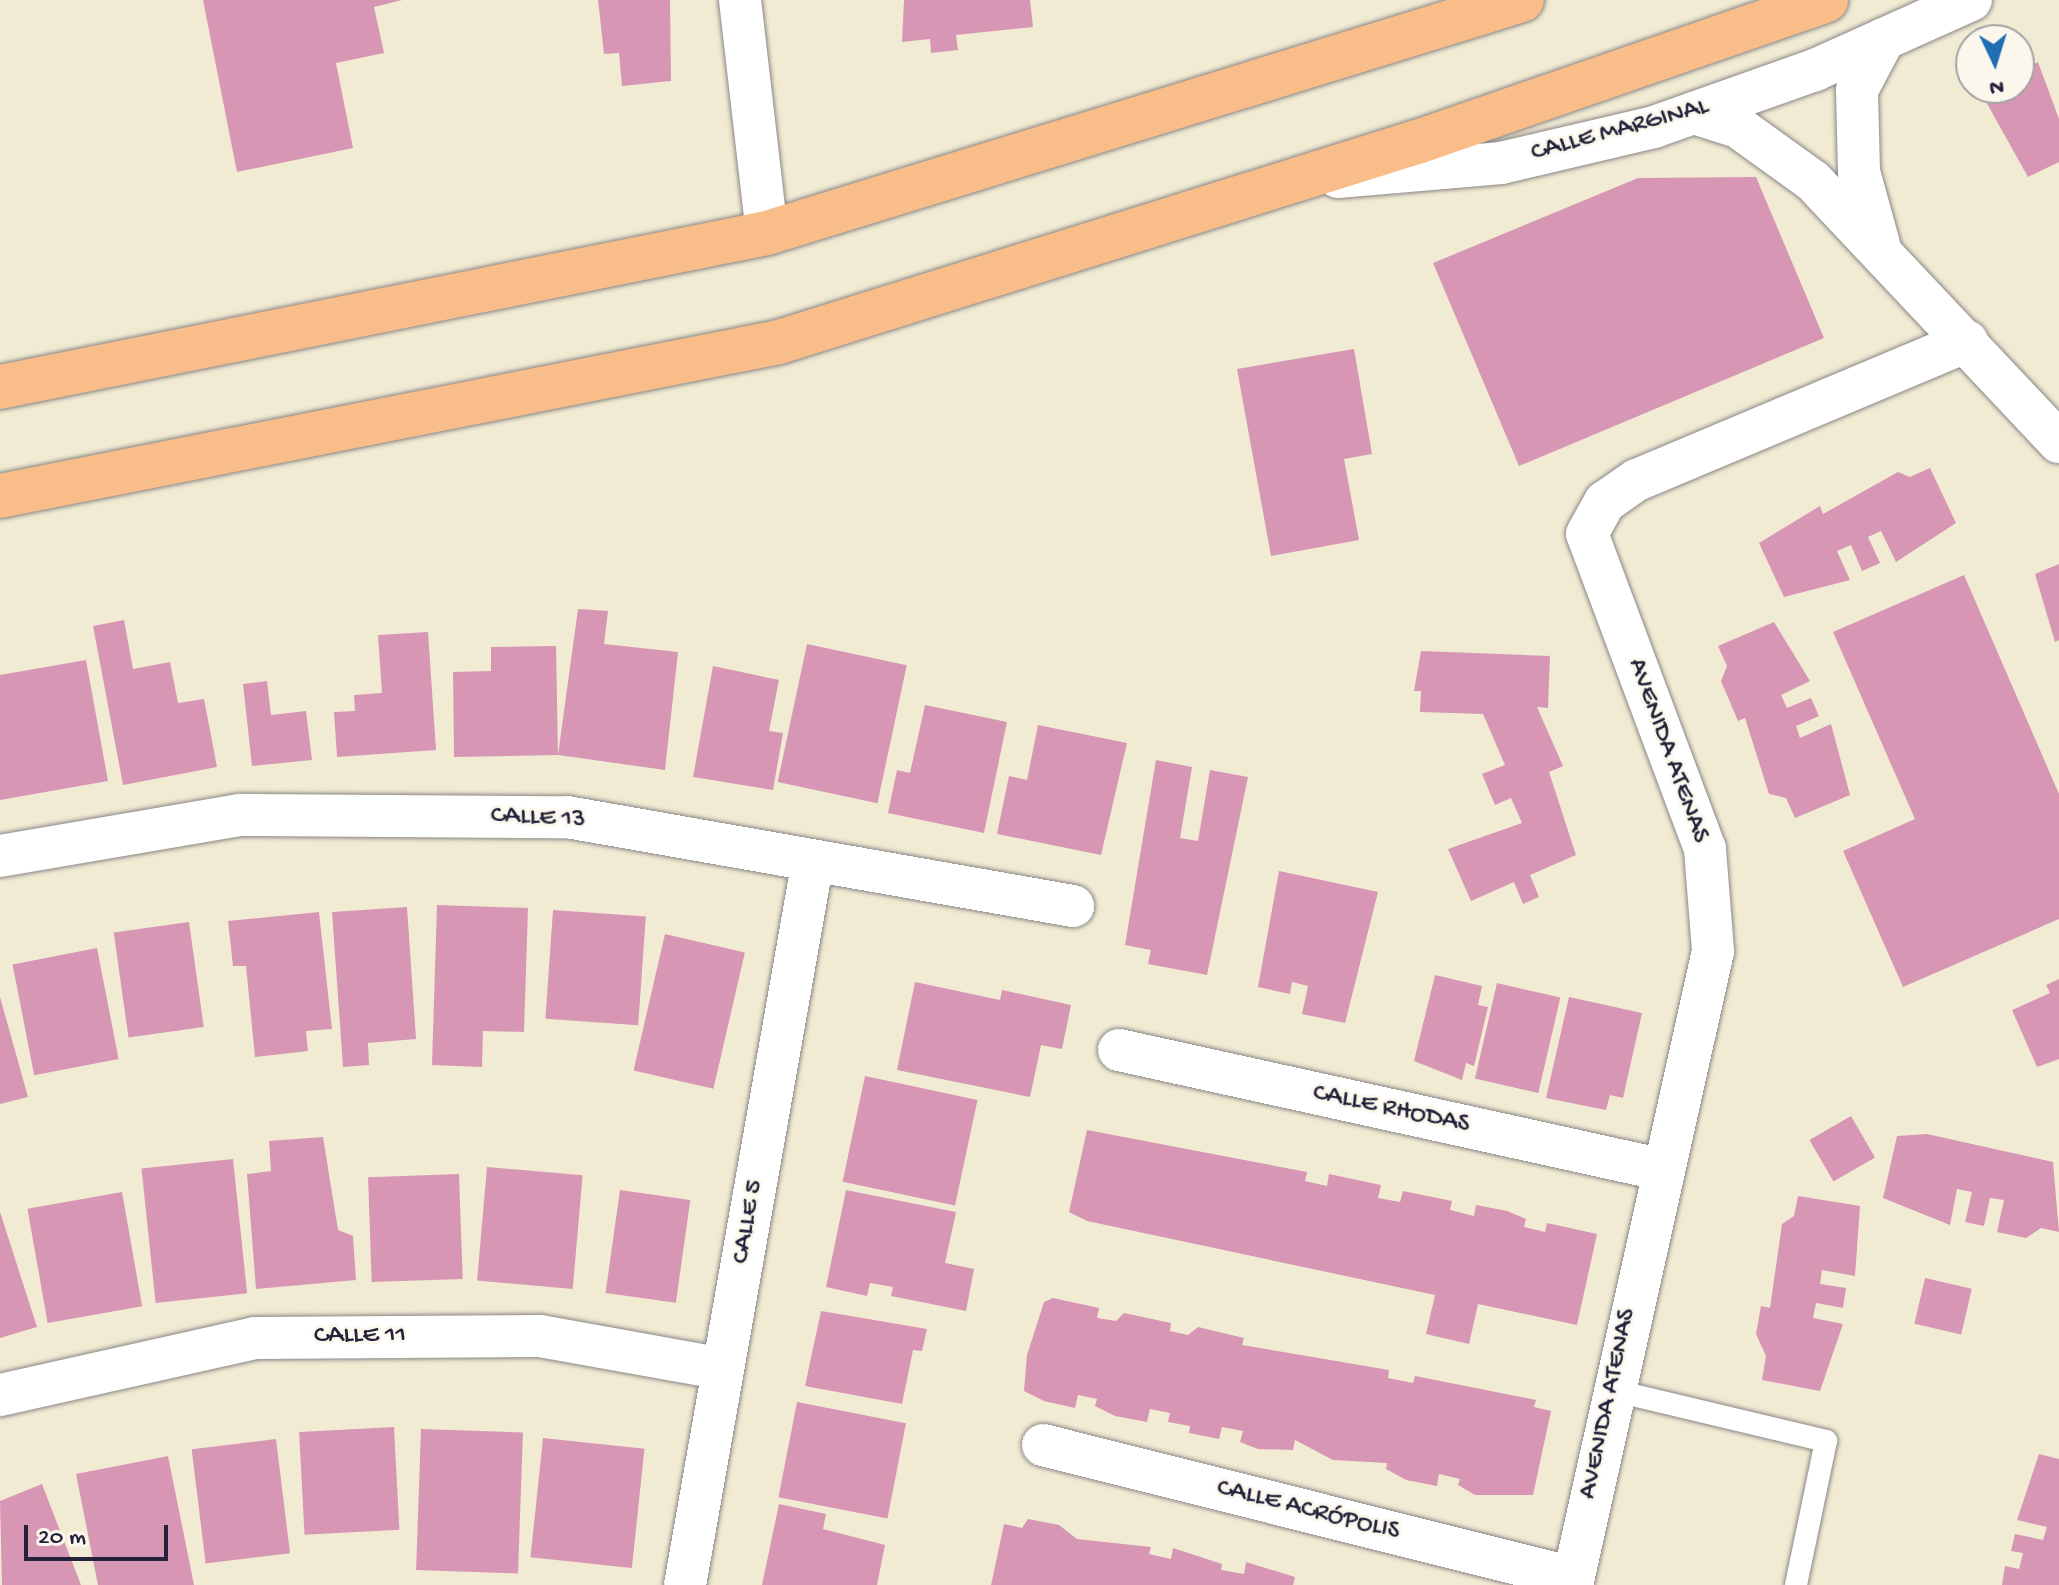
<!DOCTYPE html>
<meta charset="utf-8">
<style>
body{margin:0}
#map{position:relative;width:2059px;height:1585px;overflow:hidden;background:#f1ebd3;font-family:"Gochi Hand",sans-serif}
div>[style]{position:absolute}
.building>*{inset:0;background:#d797b4;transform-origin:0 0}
.roads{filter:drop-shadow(0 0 2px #8a8687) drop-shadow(0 0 2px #8a8687)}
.service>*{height:22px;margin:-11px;padding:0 11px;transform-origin:11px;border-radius:11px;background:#fff}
.minor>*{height:42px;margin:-21px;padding:0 21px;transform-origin:21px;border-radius:21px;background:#fff}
.primary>*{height:44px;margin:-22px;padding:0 22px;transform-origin:22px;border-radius:22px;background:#f8bd89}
span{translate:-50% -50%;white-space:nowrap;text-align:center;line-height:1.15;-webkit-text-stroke:6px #fbf7ec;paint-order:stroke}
.street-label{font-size:26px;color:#22223b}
.north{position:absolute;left:1955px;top:24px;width:80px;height:80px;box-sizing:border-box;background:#fbf7ec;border:2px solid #a4a2a5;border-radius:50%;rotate:176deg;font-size:22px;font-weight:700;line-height:32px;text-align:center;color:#22223b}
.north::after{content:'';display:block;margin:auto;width:28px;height:36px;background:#1f6fb2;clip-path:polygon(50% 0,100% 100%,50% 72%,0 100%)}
.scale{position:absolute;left:24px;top:1525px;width:144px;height:36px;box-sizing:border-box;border:4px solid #22223b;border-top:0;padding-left:10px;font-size:24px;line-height:28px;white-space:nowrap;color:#22223b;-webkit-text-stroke:6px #fbf7ec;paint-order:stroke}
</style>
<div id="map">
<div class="building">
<i style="clip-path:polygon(203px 0,402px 0,374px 7px,384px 53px,336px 63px,353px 148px,237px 172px)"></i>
<i style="clip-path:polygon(598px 0,670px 0,671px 81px,622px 86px,619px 53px,604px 54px)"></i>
<i style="clip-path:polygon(904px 0,1030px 0,1033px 27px,956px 35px,958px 50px,931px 53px,930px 39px,902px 42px)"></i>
<i style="clip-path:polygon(2038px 62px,2059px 119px,2059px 162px,2028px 177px,1980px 91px,2019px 88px,2019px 72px)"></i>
<i style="clip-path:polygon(1756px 177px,1824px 338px,1519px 466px,1433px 263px,1638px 178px)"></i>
<i style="clip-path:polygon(1354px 349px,1372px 454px,1344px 459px,1359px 540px,1271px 556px,1237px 369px)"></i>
<i style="clip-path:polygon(1930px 468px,1956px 523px,1896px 562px,1881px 531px,1868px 537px,1880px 563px,1862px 571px,1851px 545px,1837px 551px,1850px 580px,1784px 597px,1759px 543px,1820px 506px,1823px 514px,1898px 472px,1910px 477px)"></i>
<i style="clip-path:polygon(2059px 564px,2059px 640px,2055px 642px,2035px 574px)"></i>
<i style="clip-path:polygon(1964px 575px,2059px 794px,2059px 919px,1903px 987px,1843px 851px,1915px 819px,1833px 632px)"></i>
<i style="clip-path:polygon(578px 609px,608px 611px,604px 644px,678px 652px,665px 770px,558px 755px,454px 757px,453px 672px,491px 671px,491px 647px,556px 646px,558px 755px)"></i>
<i style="clip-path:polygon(124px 620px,133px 669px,170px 662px,178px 703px,204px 699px,217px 767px,123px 785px,93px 626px)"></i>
<i style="clip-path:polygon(1774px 622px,1810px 681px,1781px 695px,1787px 708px,1811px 698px,1819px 716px,1796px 726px,1800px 738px,1831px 724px,1850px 795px,1795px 818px,1786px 798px,1769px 794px,1745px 718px,1738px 721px,1721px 681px,1727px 666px,1718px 646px)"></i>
<i style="clip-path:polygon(428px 632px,436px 750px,337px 757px,334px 712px,355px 711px,354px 695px,382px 693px,378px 635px)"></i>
<i style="left:807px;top:644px;width:102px;height:141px;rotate:12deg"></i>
<i style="clip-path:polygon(1421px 651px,1550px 656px,1548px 708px,1537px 707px,1563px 766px,1549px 772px,1576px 855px,1530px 875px,1539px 897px,1523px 904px,1514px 882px,1471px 901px,1448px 849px,1522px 823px,1511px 798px,1495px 805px,1482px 774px,1505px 765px,1483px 714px,1420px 712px,1421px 691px,1414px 691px)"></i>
<i style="clip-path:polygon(86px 660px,108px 781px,0 800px,0 675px)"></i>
<i style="clip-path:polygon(713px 666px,779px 680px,769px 731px,783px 733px,773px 790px,693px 777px)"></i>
<i style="clip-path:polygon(267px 681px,271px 715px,306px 711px,312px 760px,252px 766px,243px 684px)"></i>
<i style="clip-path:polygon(925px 705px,1007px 722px,984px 833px,888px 813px,897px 770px,910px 773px)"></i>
<i style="clip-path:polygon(1038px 725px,1127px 743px,1101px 855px,997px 834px,1009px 776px,1027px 780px)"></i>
<i style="clip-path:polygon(1156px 760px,1192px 767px,1180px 838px,1198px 841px,1210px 770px,1248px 777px,1207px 975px,1148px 964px,1151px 950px,1125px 945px)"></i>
<i style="clip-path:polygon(1279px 871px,1378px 892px,1345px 1023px,1302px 1014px,1308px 986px,1292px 982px,1290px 994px,1258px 987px)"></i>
<i style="clip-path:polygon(437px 905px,528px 908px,524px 1032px,483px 1031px,482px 1067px,432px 1065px)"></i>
<i style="clip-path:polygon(407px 907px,416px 1039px,368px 1043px,369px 1065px,343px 1067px,332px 912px)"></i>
<i style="left:553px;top:910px;width:93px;height:109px;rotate:4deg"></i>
<i style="clip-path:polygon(319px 912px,332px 1029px,306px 1031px,308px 1051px,255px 1057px,246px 966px,233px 966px,228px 921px)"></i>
<i style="left:189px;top:922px;width:106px;height:76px;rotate:82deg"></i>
<i style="left:665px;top:934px;width:82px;height:140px;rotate:13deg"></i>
<i style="left:97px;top:948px;width:113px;height:86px;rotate:79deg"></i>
<i style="clip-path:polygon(1435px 975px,1482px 986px,1478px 1005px,1488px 1007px,1474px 1066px,1466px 1063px,1462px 1080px,1414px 1061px)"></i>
<i style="clip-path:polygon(2059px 979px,2059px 1059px,2037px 1067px,2012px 1010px,2050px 993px,2046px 985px)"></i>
<i style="clip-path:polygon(915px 982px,1000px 1000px,1002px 990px,1071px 1005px,1062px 1049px,1041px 1045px,1030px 1097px,897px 1070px)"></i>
<i style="left:1497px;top:983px;width:65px;height:98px;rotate:13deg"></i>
<i style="clip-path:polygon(0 997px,28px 1097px,0 1104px)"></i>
<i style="clip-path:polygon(1569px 997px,1642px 1013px,1623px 1098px,1610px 1095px,1606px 1110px,1546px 1098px)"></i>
<i style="left:865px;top:1076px;width:115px;height:108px;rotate:12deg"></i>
<i style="left:1851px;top:1116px;width:48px;height:48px;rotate:60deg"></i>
<i style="clip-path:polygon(1087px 1130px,1307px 1172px,1305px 1181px,1327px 1186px,1329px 1174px,1381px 1185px,1378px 1198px,1400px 1202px,1403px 1191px,1452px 1201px,1450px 1210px,1474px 1216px,1476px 1205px,1507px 1211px,1526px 1219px,1524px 1227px,1545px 1232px,1547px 1223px,1597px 1234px,1577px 1325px,1478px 1304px,1469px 1344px,1426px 1334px,1435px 1295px,1087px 1221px,1069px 1212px)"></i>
<i style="clip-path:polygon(1927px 1134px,2053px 1162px,2059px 1232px,2041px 1228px,2026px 1238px,1997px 1232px,2004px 1200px,1990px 1198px,1984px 1226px,1965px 1222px,1972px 1192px,1957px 1189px,1950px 1225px,1883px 1198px,1897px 1136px)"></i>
<i style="clip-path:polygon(323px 1137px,338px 1230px,353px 1236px,356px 1280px,256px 1289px,247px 1174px,271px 1171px,269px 1141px)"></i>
<i style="left:233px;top:1159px;width:135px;height:92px;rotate:84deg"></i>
<i style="left:487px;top:1167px;width:96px;height:114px;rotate:5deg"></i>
<i style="left:459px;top:1174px;width:105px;height:91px;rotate:88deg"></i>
<i style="left:620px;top:1190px;width:71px;height:104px;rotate:8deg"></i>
<i style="clip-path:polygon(846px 1190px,956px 1212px,945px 1263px,974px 1269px,966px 1311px,891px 1296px,893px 1287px,870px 1283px,867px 1296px,826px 1287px)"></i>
<i style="left:122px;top:1192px;width:116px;height:96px;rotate:80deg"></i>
<i style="clip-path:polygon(1798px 1196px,1860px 1206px,1855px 1276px,1822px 1270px,1820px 1284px,1846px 1288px,1843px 1308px,1816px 1303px,1813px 1318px,1843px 1324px,1820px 1391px,1762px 1380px,1766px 1356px,1756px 1334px,1761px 1306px,1770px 1308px,1782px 1224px,1794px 1216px)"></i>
<i style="clip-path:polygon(0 1212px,37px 1327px,0 1338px)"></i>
<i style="left:1925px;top:1278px;width:48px;height:47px;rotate:13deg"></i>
<i style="clip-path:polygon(1053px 1298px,1099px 1308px,1097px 1318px,1116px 1321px,1124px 1313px,1171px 1323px,1170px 1331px,1188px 1335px,1198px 1327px,1244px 1338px,1242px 1345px,1389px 1370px,1388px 1378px,1413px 1383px,1415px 1376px,1536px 1400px,1534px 1407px,1551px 1411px,1533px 1495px,1475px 1495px,1458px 1485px,1460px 1479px,1439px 1474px,1437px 1486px,1406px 1480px,1386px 1469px,1387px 1463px,1333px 1460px,1295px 1440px,1293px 1450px,1258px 1449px,1240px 1442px,1243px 1431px,1222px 1427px,1219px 1439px,1189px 1433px,1190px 1426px,1168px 1422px,1170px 1413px,1150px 1409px,1147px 1422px,1115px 1416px,1095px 1406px,1097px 1399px,1078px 1395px,1075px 1408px,1044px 1401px,1024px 1391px,1027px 1355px,1044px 1302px)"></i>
<i style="clip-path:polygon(821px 1311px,927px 1329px,922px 1351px,913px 1350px,902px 1404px,805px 1386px)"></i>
<i style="left:797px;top:1402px;width:111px;height:97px;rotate:11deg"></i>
<i style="left:394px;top:1427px;width:103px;height:95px;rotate:87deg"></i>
<i style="left:421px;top:1429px;width:102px;height:141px;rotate:2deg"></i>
<i style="left:543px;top:1438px;width:102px;height:120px;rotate:6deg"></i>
<i style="left:276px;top:1439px;width:115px;height:85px;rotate:83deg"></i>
<i style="clip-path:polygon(2039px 1454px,2059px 1459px,2059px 1585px,2002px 1585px,2005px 1566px,2019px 1569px,2023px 1553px,2011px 1551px,2015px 1534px,2043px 1540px,2047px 1527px,2017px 1520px)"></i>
<i style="clip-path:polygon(168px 1456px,194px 1585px,98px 1585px,76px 1474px)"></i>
<i style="clip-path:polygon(42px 1484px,81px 1585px,2px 1585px,0 1501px)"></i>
<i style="clip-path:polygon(779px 1504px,826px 1514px,823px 1529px,885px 1545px,877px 1585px,762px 1585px)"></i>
<i style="clip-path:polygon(1028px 1519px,1059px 1525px,1077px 1539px,1151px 1547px,1149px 1554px,1171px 1559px,1173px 1548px,1222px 1564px,1221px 1570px,1244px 1574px,1246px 1562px,1295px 1577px,1293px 1585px,991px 1585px,1004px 1524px,1022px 1528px)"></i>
</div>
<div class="roads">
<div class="service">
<i style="left:1612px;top:1390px;width:220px;rotate:13.4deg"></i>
<i style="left:1826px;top:1441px;width:147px;rotate:101.8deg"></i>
</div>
<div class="minor">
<i style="left:740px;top:0;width:235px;rotate:83.4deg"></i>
<i style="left:1694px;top:113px;width:46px;rotate:17.7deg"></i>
<i style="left:1738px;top:127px;width:92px;rotate:35.8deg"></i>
<i style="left:1813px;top:181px;width:359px;rotate:46.7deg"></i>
<i style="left:1338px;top:177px;width:164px;rotate:-4.9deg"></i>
<i style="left:1501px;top:163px;width:157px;rotate:-13.2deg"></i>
<i style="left:1654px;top:127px;width:171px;rotate:-19.5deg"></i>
<i style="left:1815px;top:70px;width:171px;rotate:-24.2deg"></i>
<i style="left:1879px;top:244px;width:75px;rotate:-105.5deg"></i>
<i style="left:1859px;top:172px;width:82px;rotate:-91.4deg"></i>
<i style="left:1857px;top:90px;width:58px;rotate:-62.1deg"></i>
<i style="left:0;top:856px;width:243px;rotate:-9.7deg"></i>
<i style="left:240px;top:815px;width:327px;rotate:0.4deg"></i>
<i style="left:567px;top:817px;width:514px;rotate:9.98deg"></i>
<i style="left:1119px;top:1050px;width:558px;rotate:12.42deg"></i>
<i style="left:0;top:1395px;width:260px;rotate:-12.6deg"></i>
<i style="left:254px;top:1338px;width:286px;rotate:-0.4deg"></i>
<i style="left:540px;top:1336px;width:186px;rotate:10.2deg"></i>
<i style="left:1043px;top:1445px;width:546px;rotate:14.09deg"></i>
<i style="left:685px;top:1585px;width:736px;rotate:-79.99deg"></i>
<i style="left:1572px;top:1585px;width:649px;rotate:-77.46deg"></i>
<i style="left:1713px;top:951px;width:102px;rotate:-94.5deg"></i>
<i style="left:1705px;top:849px;width:336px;rotate:-110.5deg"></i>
<i style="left:1587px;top:534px;width:37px;rotate:-61deg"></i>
<i style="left:1605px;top:502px;width:39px;rotate:-35deg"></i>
<i style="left:1637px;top:480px;width:358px;rotate:-22.8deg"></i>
</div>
<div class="primary">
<i style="left:0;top:387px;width:782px;rotate:-11.35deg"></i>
<i style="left:767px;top:233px;width:790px;rotate:-17.15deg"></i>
<i style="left:0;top:496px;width:794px;rotate:-11.18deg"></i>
<i style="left:779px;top:342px;width:669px;rotate:-17.41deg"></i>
<i style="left:1417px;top:142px;width:433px;rotate:-19.1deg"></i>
</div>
</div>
<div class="street-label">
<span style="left:1620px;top:131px;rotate:-15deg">CALLE MARGINAL</span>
<span style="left:1667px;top:751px;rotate:70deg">AVENIDA ATENAS</span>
<span style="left:538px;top:819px;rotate:3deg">CALLE 13</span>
<span style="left:1391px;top:1110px;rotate:12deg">CALLE RHODAS</span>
<span style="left:749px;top:1222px;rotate:-80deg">CALLE 5</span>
<span style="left:360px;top:1337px">CALLE 11</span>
<span style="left:1609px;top:1404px;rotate:-78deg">AVENIDA ATENAS</span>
<span style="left:1308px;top:1511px;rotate:14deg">CALLE ACRÓPOLIS</span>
</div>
<div class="north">N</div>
<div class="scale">20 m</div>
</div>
